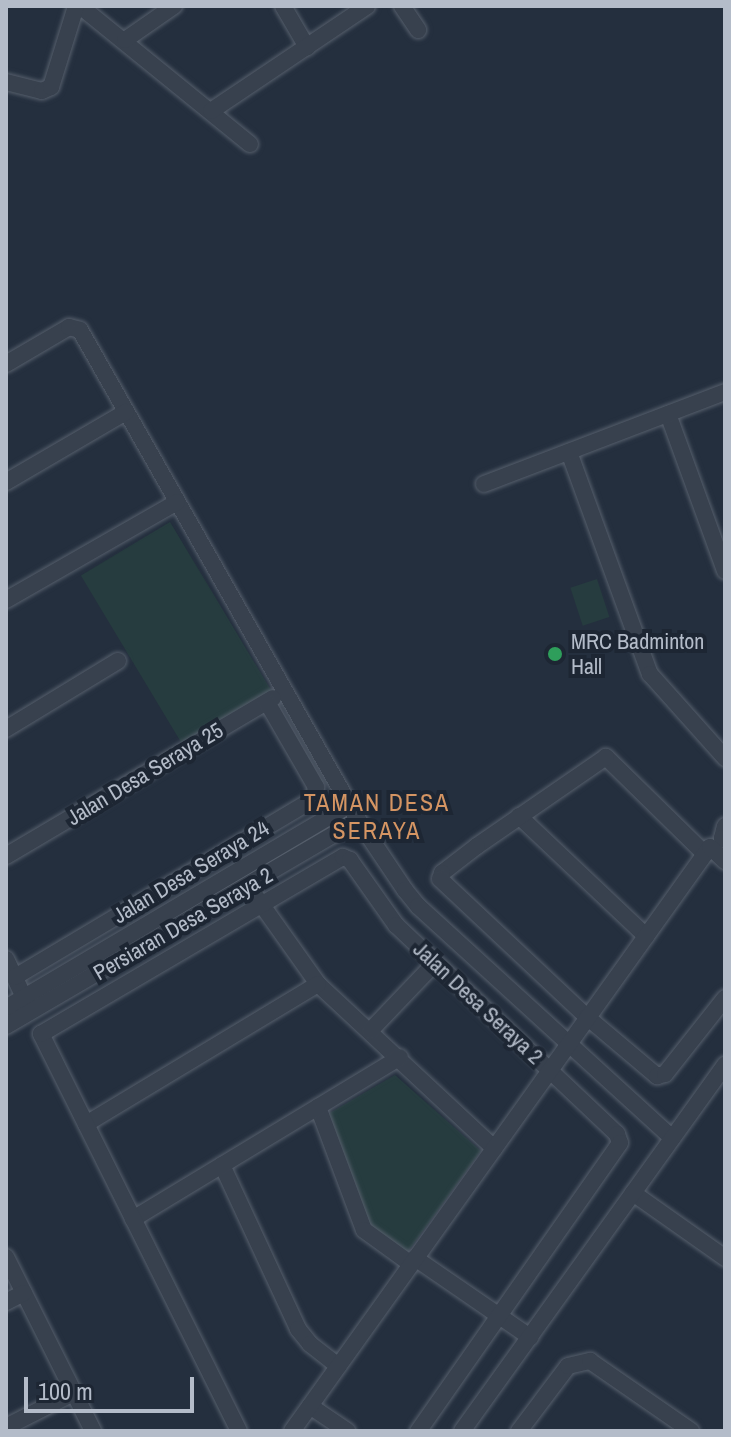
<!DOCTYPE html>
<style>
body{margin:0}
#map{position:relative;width:731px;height:1437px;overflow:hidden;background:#242f3e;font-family:"Archivo Narrow",sans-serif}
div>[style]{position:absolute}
.green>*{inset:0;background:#263c3f;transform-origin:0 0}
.roads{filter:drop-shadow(0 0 2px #565f6c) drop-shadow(0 0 2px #565f6c)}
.minor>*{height:16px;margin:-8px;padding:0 8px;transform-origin:8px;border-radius:8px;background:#38414e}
.dots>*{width:22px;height:22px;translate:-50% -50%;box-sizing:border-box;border:4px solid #1d2633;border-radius:50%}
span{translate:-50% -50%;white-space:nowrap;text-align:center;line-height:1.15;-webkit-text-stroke:8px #1d2633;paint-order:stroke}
.poi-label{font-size:22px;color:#b4bcc9}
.left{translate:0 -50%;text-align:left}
.street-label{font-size:22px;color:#b4bcc9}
.neighbourhood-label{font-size:24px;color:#d59563;letter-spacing:2px}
.frame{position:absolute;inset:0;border:8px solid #b4bcc9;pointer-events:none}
.scale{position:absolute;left:24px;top:1377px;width:170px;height:36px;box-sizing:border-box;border:4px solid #b4bcc9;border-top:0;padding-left:10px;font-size:24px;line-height:28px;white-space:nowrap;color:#b4bcc9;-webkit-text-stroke:6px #1d2633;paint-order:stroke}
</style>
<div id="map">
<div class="green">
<i style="left:170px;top:522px;width:198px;height:104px;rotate:59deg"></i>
<i style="left:597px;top:579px;width:40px;height:28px;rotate:72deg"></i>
<i style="clip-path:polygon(395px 1075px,481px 1151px,407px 1253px,368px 1226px,321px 1118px)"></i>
</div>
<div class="roads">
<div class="minor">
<i style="left:80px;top:6px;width:219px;rotate:39.1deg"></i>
<i style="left:283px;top:6px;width:48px;rotate:59.7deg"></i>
<i style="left:402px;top:6px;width:29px;rotate:56deg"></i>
<i style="left:125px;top:40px;width:60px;rotate:-34.8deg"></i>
<i style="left:6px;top:82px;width:37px;rotate:14deg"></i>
<i style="left:42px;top:91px;width:10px;rotate:-24deg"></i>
<i style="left:51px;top:87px;width:85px;rotate:-72.8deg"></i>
<i style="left:211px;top:111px;width:188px;rotate:-33.9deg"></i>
<i style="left:6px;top:364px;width:73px;rotate:-30.4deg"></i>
<i style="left:69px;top:327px;width:11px;rotate:15deg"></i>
<i style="left:80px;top:330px;width:563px;rotate:60.43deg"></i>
<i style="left:358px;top:820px;width:84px;rotate:56.1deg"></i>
<i style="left:405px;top:890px;width:21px;rotate:51deg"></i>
<i style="left:418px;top:906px;width:344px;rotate:42.4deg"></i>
<i style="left:668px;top:414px;width:167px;rotate:70deg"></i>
<i style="left:569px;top:452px;width:236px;rotate:70deg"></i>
<i style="left:650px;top:674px;width:113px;rotate:48.2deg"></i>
<i style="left:6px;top:482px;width:139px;rotate:-30.3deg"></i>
<i style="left:484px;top:484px;width:258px;rotate:-20.9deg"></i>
<i style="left:6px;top:600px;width:197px;rotate:-29.8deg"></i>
<i style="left:6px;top:729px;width:131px;rotate:-31.3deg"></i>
<i style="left:519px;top:816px;width:175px;rotate:43.4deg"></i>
<i style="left:725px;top:826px;width:12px;rotate:104deg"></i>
<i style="left:722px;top:838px;width:4px;rotate:34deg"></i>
<i style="left:705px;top:854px;width:139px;rotate:-135.6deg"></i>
<i style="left:606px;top:757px;width:157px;rotate:145.4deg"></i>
<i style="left:477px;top:846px;width:44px;rotate:142.4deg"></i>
<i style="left:442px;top:873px;width:6px;rotate:108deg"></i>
<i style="left:440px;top:879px;width:202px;rotate:43.2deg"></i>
<i style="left:587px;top:1017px;width:92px;rotate:40.1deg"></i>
<i style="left:657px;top:1076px;width:8px;rotate:-14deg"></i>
<i style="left:665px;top:1074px;width:97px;rotate:-51.7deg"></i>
<i style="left:6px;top:856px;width:310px;rotate:-30.6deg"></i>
<i style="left:254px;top:894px;width:110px;rotate:54.6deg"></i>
<i style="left:318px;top:984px;width:241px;rotate:43deg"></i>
<i style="left:6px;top:959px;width:54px;rotate:64.9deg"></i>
<i style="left:15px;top:977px;width:348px;rotate:-30.8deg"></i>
<i style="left:314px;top:799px;width:12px;rotate:-81deg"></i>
<i style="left:316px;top:787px;width:98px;rotate:-120deg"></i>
<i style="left:6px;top:1008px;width:399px;rotate:-30.6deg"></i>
<i style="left:6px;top:1026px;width:408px;rotate:-30.3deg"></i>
<i style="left:370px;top:1031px;width:94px;rotate:-46.3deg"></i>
<i style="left:318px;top:1107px;width:131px;rotate:69.5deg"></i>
<i style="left:364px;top:1230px;width:58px;rotate:35.9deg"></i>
<i style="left:86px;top:1124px;width:271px;rotate:-31.1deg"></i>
<i style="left:222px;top:1165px;width:181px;rotate:65.1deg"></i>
<i style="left:298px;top:1329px;width:19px;rotate:51deg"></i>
<i style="left:310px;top:1344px;width:36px;rotate:38deg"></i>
<i style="left:633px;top:1193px;width:113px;rotate:35.2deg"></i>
<i style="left:133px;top:1219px;width:312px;rotate:-31.2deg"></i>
<i style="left:6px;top:1257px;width:195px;rotate:63.4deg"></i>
<i style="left:415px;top:1258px;width:140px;rotate:34.5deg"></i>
<i style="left:6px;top:1302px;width:20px;rotate:-27deg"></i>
<i style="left:310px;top:1406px;width:45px;rotate:34deg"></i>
<i style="left:6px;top:1427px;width:75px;rotate:-26.9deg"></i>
<i style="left:239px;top:1431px;width:444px;rotate:-116.5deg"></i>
<i style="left:41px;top:1034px;width:350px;rotate:-30.4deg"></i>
<i style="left:343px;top:857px;width:8px;rotate:23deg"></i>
<i style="left:350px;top:860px;width:80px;rotate:54.7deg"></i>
<i style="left:396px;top:925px;width:304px;rotate:43.4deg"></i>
<i style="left:617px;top:1134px;width:9px;rotate:72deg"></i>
<i style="left:620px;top:1143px;width:352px;rotate:125deg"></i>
<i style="left:292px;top:1431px;width:718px;rotate:-54.41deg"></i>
<i style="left:710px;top:847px;width:21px;rotate:43deg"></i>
<i style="left:462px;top:1431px;width:451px;rotate:-54.3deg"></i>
<i style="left:519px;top:1431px;width:81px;rotate:-53deg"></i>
<i style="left:568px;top:1366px;width:23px;rotate:-13deg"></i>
<i style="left:590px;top:1361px;width:123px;rotate:34.7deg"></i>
</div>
</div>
<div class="dots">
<i style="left:555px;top:654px;background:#2e9e5b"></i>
</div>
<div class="poi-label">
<span class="left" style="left:571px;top:654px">MRC Badminton<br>Hall</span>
</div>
<div class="street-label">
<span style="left:145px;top:774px;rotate:-31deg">Jalan Desa Seraya 25</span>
<span style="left:191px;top:872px;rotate:-31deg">Jalan Desa Seraya 24</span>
<span style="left:183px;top:924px;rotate:-30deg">Persiaran Desa Seraya 2</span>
<span style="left:478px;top:1003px;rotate:43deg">Jalan Desa Seraya 2</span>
</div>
<div class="neighbourhood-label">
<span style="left:377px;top:817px">TAMAN DESA<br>SERAYA</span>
</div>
<div class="frame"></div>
<div class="scale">100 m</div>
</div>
